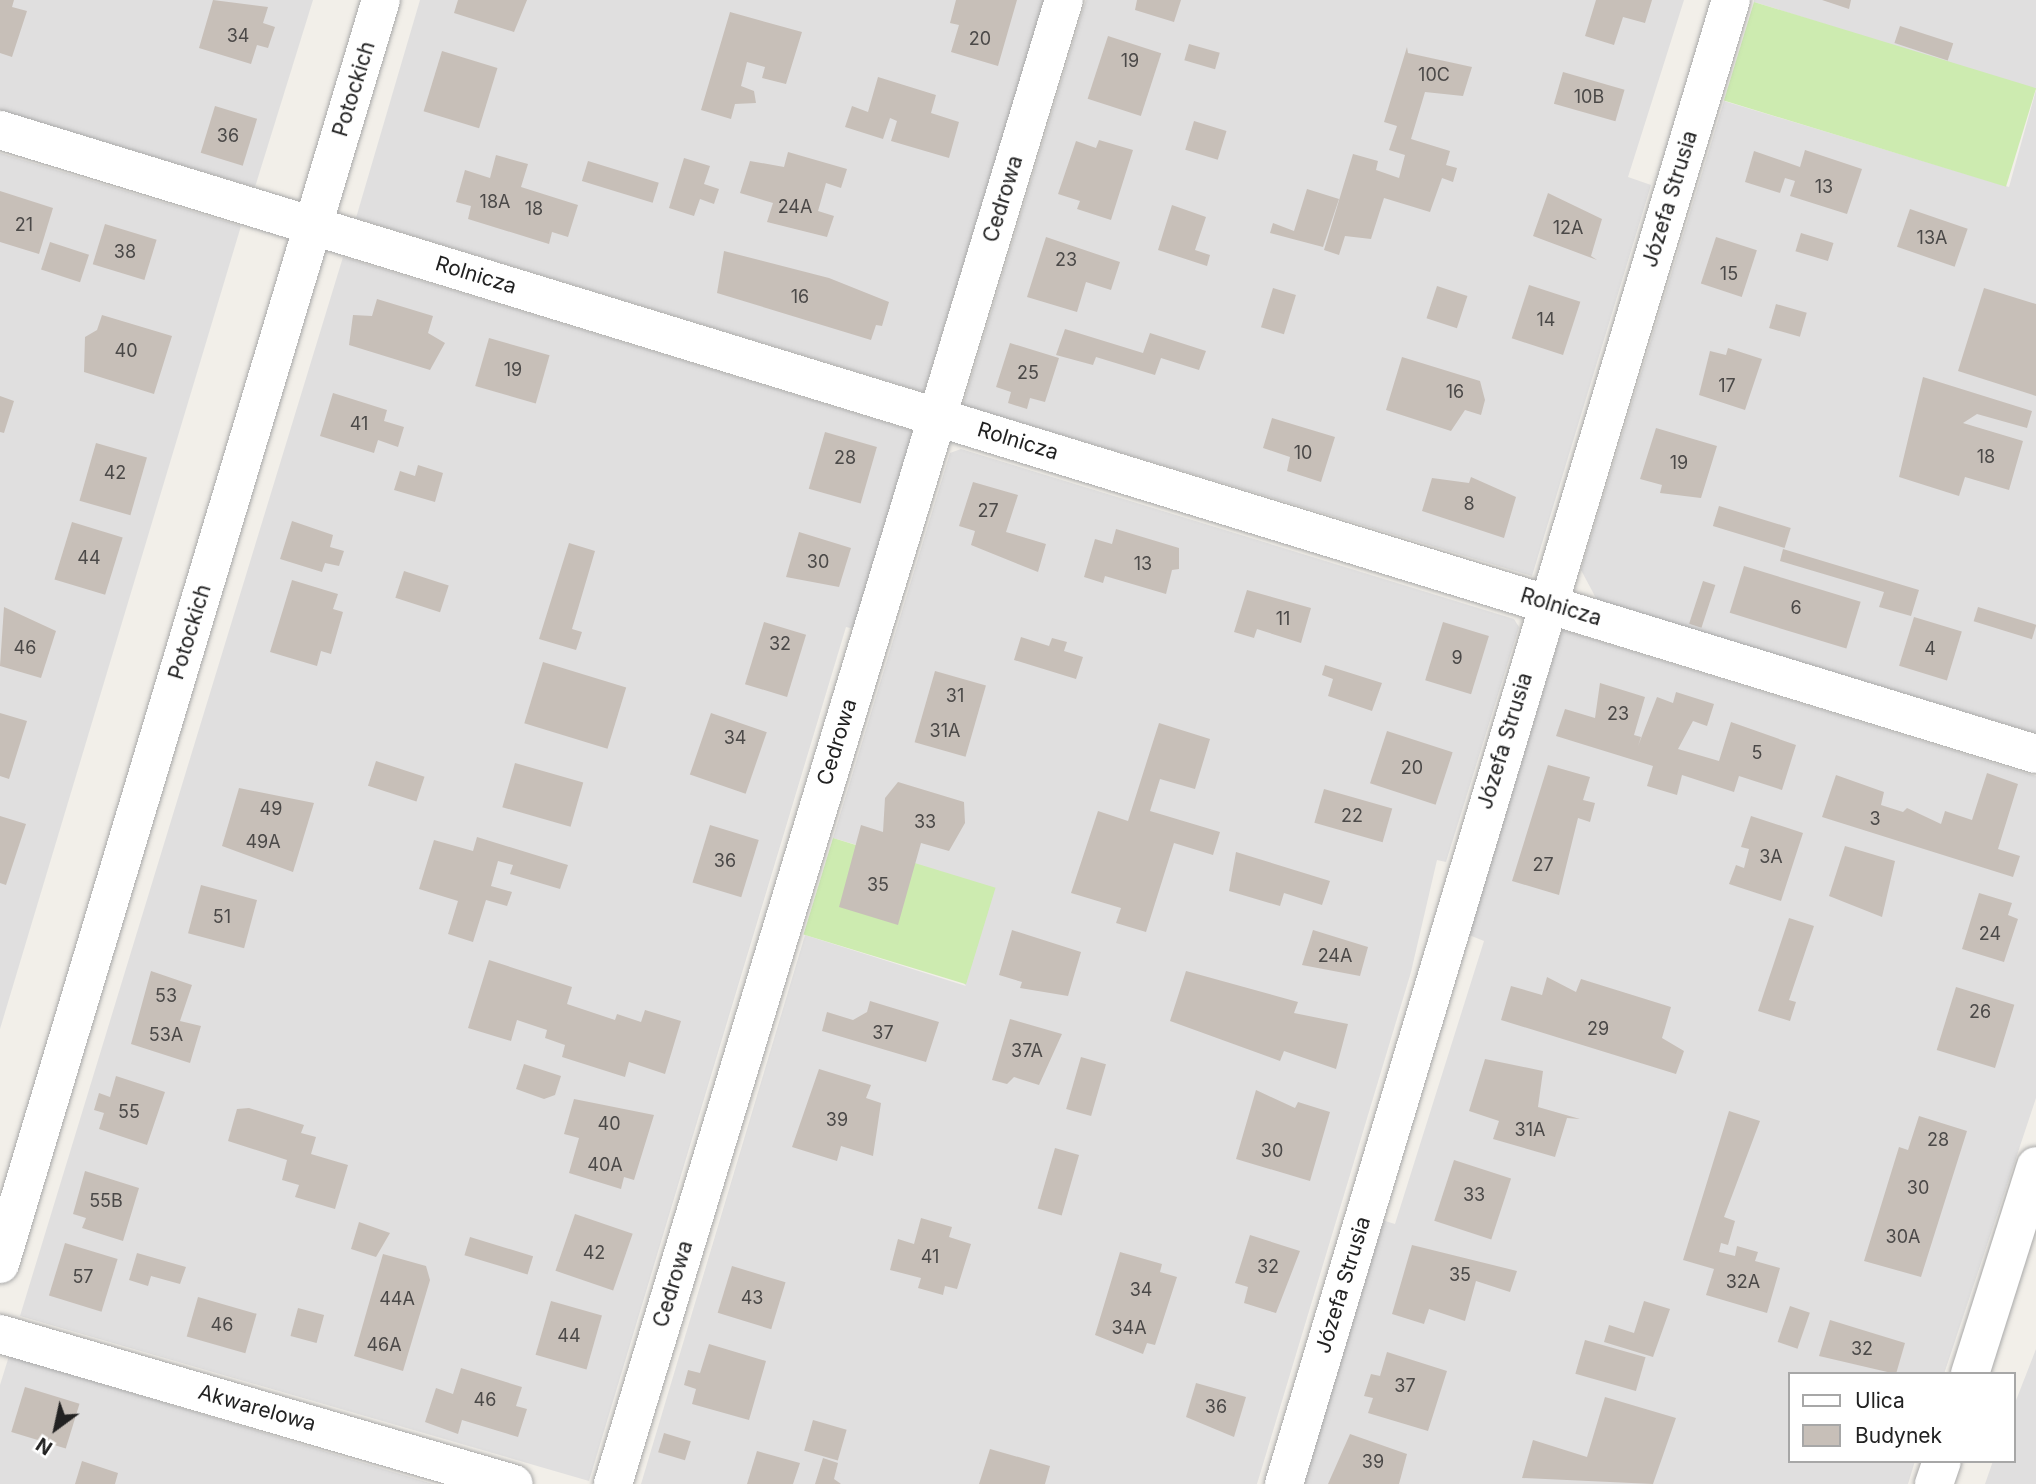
<!DOCTYPE html>
<meta charset="utf-8">
<style>
body{margin:0}
#map{position:relative;width:2036px;height:1484px;overflow:hidden;background:#f2efe9;font-family:Inter,sans-serif}
div>[style]{position:absolute}
.residential>*{inset:0;background:#e0dfdf}
.grass>*{inset:0;background:#cdebb0;transform-origin:0 0}
.building>*{inset:0;background:#c7bfb8;transform-origin:0 0}
.roads{filter:drop-shadow(0 0 2px #a9a9a9) drop-shadow(0 0 2px #a9a9a9)}
.minor>*{height:38px;margin:-19px;padding:0 19px;transform-origin:19px;border-radius:19px;background:#fff}
span{translate:-50% -50%;white-space:nowrap;text-align:center;line-height:1.15;-webkit-text-stroke:7px #fff;paint-order:stroke}
.number-label{font-size:18px;color:#4b4948}
.number-label span{-webkit-text-stroke-width:0}
.street-label{font-size:21px;color:#222}
.legend{position:absolute;left:1788px;top:1372px;width:228px;height:91px;box-sizing:border-box;background:#fff;border:2px solid #a7a7a7;margin:0;padding:9px 12px;list-style:none;font-size:21px;color:#222}
.legend li{display:flex;align-items:center;gap:14px;height:35px}
.legend b{width:35px;border:2px solid #a7a7a7}
.north{position:absolute;left:21px;top:1393px;width:70px;height:70px;-webkit-text-stroke:5px #fff;paint-order:stroke;rotate:213deg;font-size:19px;font-weight:700;line-height:28px;text-align:center;color:#222}
.north::after{content:'';display:block;margin:auto;width:24px;height:32px;background:#222;clip-path:polygon(50% 0,100% 100%,50% 72%,0 100%)}
</style>
<div id="map">
<div class="residential">
<i style="clip-path:polygon(0 0,313px 0,255px 187px,0 110px)"></i>
<i style="clip-path:polygon(420px 0,1045px 0,924px 392px,356px 218px)"></i>
<i style="clip-path:polygon(1086px 0,1684px 0,1628px 177px,1651px 185px,1532px 576px,963px 405px)"></i>
<i style="clip-path:polygon(1754px 0,2036px 0,2036px 90px,1754px 2px)"></i>
<i style="clip-path:polygon(2036px 90px,2036px 733px,1597px 600px,1581px 570px,1724px 101px,2009px 187px)"></i>
<i style="clip-path:polygon(0 153px,241px 226px,0 1029px)"></i>
<i style="clip-path:polygon(343px 257px,913px 431px,854px 629px,846px 627px,589px 1481px,20px 1316px)"></i>
<i style="clip-path:polygon(961px 449px,1514px 619px,1519px 627px,1446px 862px,1437px 860px,1411px 972px,1257px 1484px,641px 1484px,805px 935px,966px 986px,857px 845px,833px 838px,950px 453px)"></i>
<i style="clip-path:polygon(1562px 630px,2036px 776px,2036px 1098px,1944px 1374px,1789px 1374px,1789px 1461px,1915px 1461px,1908px 1484px,1302px 1484px,1382px 1220px,1395px 1224px,1484px 941px,1469px 935px)"></i>
<i style="clip-path:polygon(2036px 1349px,2036px 1484px,1985px 1484px,1993px 1461px,2013px 1461px,2013px 1408px)"></i>
<i style="clip-path:polygon(9px 1356px,433px 1484px,0 1484px,0 1385px)"></i>
</div>
<div class="grass">
<i style="left:1754px;top:2px;width:295px;height:103px;rotate:17deg"></i>
<i style="left:833px;top:838px;width:170px;height:101px;rotate:17deg"></i>
</div>
<div class="building">
<i style="clip-path:polygon(0 0,14px 0,12px 7px,27px 11px,12px 57px,0 53px)"></i>
<i style="clip-path:polygon(213px 0,268px 7px,263px 23px,275px 27px,268px 48px,257px 45px,251px 64px,199px 48px)"></i>
<i style="clip-path:polygon(458px 0,527px 0,514px 32px,454px 13px)"></i>
<i style="clip-path:polygon(956px 0,1017px 0,998px 66px,951px 52px,959px 25px,950px 23px)"></i>
<i style="clip-path:polygon(1137px 0,1181px 0,1174px 22px,1135px 10px)"></i>
<i style="clip-path:polygon(1596px 0,1652px 0,1645px 23px,1623px 17px,1614px 45px,1585px 36px)"></i>
<i style="clip-path:polygon(1822px 0,1851px 0,1849px 9px)"></i>
<i style="clip-path:polygon(730px 12px,802px 32px,786px 84px,762px 78px,765px 67px,747px 62px,741px 86px,754px 91px,756px 103px,735px 104px,731px 119px,701px 110px)"></i>
<i style="left:1900px;top:26px;width:56px;height:18px;rotate:18deg"></i>
<i style="left:1108px;top:36px;width:56px;height:66px;rotate:18deg"></i>
<i style="left:1189px;top:44px;width:32px;height:17px;rotate:16deg"></i>
<i style="clip-path:polygon(1407px 47px,1408px 53px,1472px 67px,1463px 96px,1425px 92px,1411px 139px,1450px 151px,1446px 165px,1457px 168px,1453px 182px,1442px 178px,1430px 212px,1384px 198px,1371px 239px,1345px 236px,1339px 255px,1324px 250px,1353px 154px,1378px 161px,1376px 170px,1399px 178px,1405px 155px,1389px 150px,1397px 126px,1384px 122px)"></i>
<i style="left:442px;top:51px;width:58px;height:63px;rotate:17deg"></i>
<i style="left:1563px;top:72px;width:64px;height:33px;rotate:16deg"></i>
<i style="clip-path:polygon(878px 77px,936px 95px,931px 113px,959px 122px,949px 158px,891px 141px,897px 121px,890px 118px,883px 139px,845px 127px,852px 106px,868px 112px)"></i>
<i style="left:215px;top:106px;width:44px;height:49px;rotate:17deg"></i>
<i style="left:1194px;top:121px;width:34px;height:30px;rotate:17deg"></i>
<i style="clip-path:polygon(1099px 140px,1133px 150px,1111px 220px,1077px 209px,1080px 201px,1058px 194px,1076px 141px,1096px 148px)"></i>
<i style="clip-path:polygon(1805px 150px,1862px 169px,1847px 214px,1790px 196px,1795px 181px,1785px 178px,1780px 193px,1745px 182px,1754px 151px,1800px 167px)"></i>
<i style="clip-path:polygon(788px 152px,847px 169px,841px 188px,826px 183px,818px 211px,834px 216px,827px 237px,767px 222px,773px 203px,740px 193px,750px 161px,784px 167px)"></i>
<i style="clip-path:polygon(496px 155px,528px 164px,521px 187px,578px 205px,568px 237px,552px 232px,549px 244px,468px 219px,471px 206px,456px 202px,465px 170px,490px 178px)"></i>
<i style="clip-path:polygon(684px 158px,710px 166px,704px 184px,719px 189px,714px 204px,700px 199px,694px 216px,669px 208px)"></i>
<i style="left:588px;top:161px;width:74px;height:21px;rotate:17deg"></i>
<i style="clip-path:polygon(1307px 189px,1339px 199px,1323px 247px,1270px 233px,1273px 223px,1294px 231px)"></i>
<i style="clip-path:polygon(0 191px,53px 208px,39px 254px,0 242px)"></i>
<i style="clip-path:polygon(1548px 193px,1602px 219px,1591px 256px,1597px 260px,1533px 236px)"></i>
<i style="clip-path:polygon(1172px 205px,1206px 217px,1195px 250px,1210px 255px,1207px 266px,1158px 250px)"></i>
<i style="left:1910px;top:209px;width:61px;height:40px;rotate:19deg"></i>
<i style="left:105px;top:224px;width:54px;height:42px;rotate:17deg"></i>
<i style="left:1801px;top:233px;width:34px;height:19px;rotate:17deg"></i>
<i style="clip-path:polygon(1046px 237px,1120px 262px,1111px 290px,1086px 282px,1077px 312px,1027px 297px)"></i>
<i style="left:1716px;top:237px;width:43px;height:49px;rotate:18deg"></i>
<i style="left:50px;top:242px;width:41px;height:29px;rotate:18deg"></i>
<i style="clip-path:polygon(724px 251px,829px 278px,889px 302px,882px 326px,876px 325px,871px 340px,717px 293px)"></i>
<i style="left:1529px;top:285px;width:54px;height:56px;rotate:18deg"></i>
<i style="left:1437px;top:286px;width:32px;height:34px;rotate:18deg"></i>
<i style="left:1273px;top:288px;width:24px;height:41px;rotate:17deg"></i>
<i style="clip-path:polygon(1984px 288px,2036px 304px,2036px 396px,1958px 371px)"></i>
<i style="clip-path:polygon(377px 299px,433px 316px,428px 333px,445px 343px,430px 370px,349px 345px,353px 315px,372px 316px)"></i>
<i style="left:1776px;top:304px;width:32px;height:25px;rotate:16deg"></i>
<i style="clip-path:polygon(102px 315px,172px 336px,154px 394px,84px 372px,85px 337px,97px 330px)"></i>
<i style="clip-path:polygon(1065px 329px,1143px 353px,1150px 333px,1206px 351px,1199px 370px,1161px 358px,1155px 375px,1096px 357px,1093px 365px,1056px 355px)"></i>
<i style="left:489px;top:338px;width:63px;height:50px;rotate:16deg"></i>
<i style="clip-path:polygon(1010px 343px,1059px 358px,1045px 402px,1030px 398px,1027px 409px,1008px 403px,1011px 392px,996px 387px)"></i>
<i style="clip-path:polygon(1728px 348px,1762px 359px,1745px 410px,1699px 395px,1710px 351px,1726px 355px)"></i>
<i style="clip-path:polygon(1402px 357px,1480px 381px,1485px 400px,1481px 415px,1465px 410px,1451px 431px,1386px 410px)"></i>
<i style="clip-path:polygon(1923px 377px,2032px 411px,2027px 428px,1977px 414px,1963px 423px,2023px 441px,2009px 490px,1965px 477px,1959px 496px,1899px 477px)"></i>
<i style="clip-path:polygon(333px 393px,387px 410px,384px 421px,404px 427px,398px 447px,378px 440px,374px 453px,320px 436px)"></i>
<i style="clip-path:polygon(0 396px,14px 401px,4px 433px,0 432px)"></i>
<i style="clip-path:polygon(1272px 418px,1335px 437px,1321px 482px,1287px 471px,1290px 457px,1263px 448px)"></i>
<i style="clip-path:polygon(1656px 428px,1717px 446px,1701px 498px,1660px 493px,1662px 485px,1640px 479px)"></i>
<i style="left:825px;top:432px;width:54px;height:59px;rotate:16deg"></i>
<i style="left:96px;top:443px;width:53px;height:60px;rotate:16deg"></i>
<i style="clip-path:polygon(418px 465px,443px 473px,435px 502px,394px 490px,400px 471px,415px 476px)"></i>
<i style="clip-path:polygon(1471px 477px,1516px 497px,1504px 538px,1422px 511px,1432px 478px,1469px 483px)"></i>
<i style="clip-path:polygon(973px 482px,1018px 495px,1006px 532px,1046px 544px,1038px 572px,971px 545px,975px 531px,959px 526px)"></i>
<i style="left:1719px;top:506px;width:75px;height:21px;rotate:17deg"></i>
<i style="clip-path:polygon(292px 521px,333px 535px,330px 547px,344px 551px,339px 566px,325px 563px,322px 572px,280px 559px)"></i>
<i style="left:72px;top:522px;width:53px;height:60px;rotate:17deg"></i>
<i style="clip-path:polygon(1116px 529px,1179px 548px,1179px 569px,1172px 570px,1166px 594px,1105px 576px,1103px 583px,1084px 577px,1095px 539px,1112px 544px)"></i>
<i style="clip-path:polygon(799px 532px,851px 548px,839px 587px,786px 577px)"></i>
<i style="clip-path:polygon(569px 543px,595px 551px,572px 629px,582px 632px,576px 650px,539px 639px)"></i>
<i style="clip-path:polygon(1783px 549px,1919px 590px,1911px 616px,1879px 607px,1884px 592px,1780px 561px)"></i>
<i style="left:1744px;top:566px;width:122px;height:49px;rotate:17deg"></i>
<i style="left:404px;top:571px;width:47px;height:28px;rotate:18deg"></i>
<i style="clip-path:polygon(292px 580px,338px 594px,333px 609px,343px 612px,331px 654px,321px 651px,317px 666px,270px 652px)"></i>
<i style="left:1703px;top:581px;width:13px;height:45px;rotate:18deg"></i>
<i style="clip-path:polygon(1247px 590px,1311px 608px,1301px 643px,1257px 629px,1254px 638px,1234px 632px)"></i>
<i style="clip-path:polygon(4px 607px,56px 631px,41px 678px,0 666px)"></i>
<i style="left:1978px;top:607px;width:61px;height:15px;rotate:17deg"></i>
<i style="left:1914px;top:617px;width:50px;height:51px;rotate:17deg"></i>
<i style="left:764px;top:622px;width:44px;height:65px;rotate:17deg"></i>
<i style="left:1443px;top:622px;width:48px;height:61px;rotate:17deg"></i>
<i style="clip-path:polygon(1021px 637px,1049px 646px,1052px 638px,1067px 642px,1064px 651px,1083px 657px,1076px 679px,1014px 660px)"></i>
<i style="left:543px;top:662px;width:87px;height:64px;rotate:17deg"></i>
<i style="clip-path:polygon(1325px 665px,1382px 683px,1372px 711px,1328px 696px,1333px 679px,1322px 675px)"></i>
<i style="left:935px;top:671px;width:53px;height:74px;rotate:16deg"></i>
<i style="clip-path:polygon(1600px 683px,1645px 697px,1634px 735px,1641px 737px,1638px 746px,1657px 697px,1673px 703px,1676px 692px,1714px 704px,1707px 726px,1693px 721px,1678px 749px,1719px 761px,1731px 722px,1796px 745px,1782px 790px,1739px 776px,1734px 792px,1682px 775px,1677px 795px,1647px 786px,1653px 766px,1556px 736px,1565px 709px,1595px 718px)"></i>
<i style="clip-path:polygon(0 713px,27px 721px,9px 779px,0 776px)"></i>
<i style="left:711px;top:713px;width:59px;height:65px;rotate:19deg"></i>
<i style="clip-path:polygon(1159px 723px,1210px 739px,1195px 789px,1160px 779px,1150px 811px,1220px 832px,1213px 855px,1174px 843px,1146px 932px,1116px 923px,1121px 908px,1071px 893px,1098px 811px,1128px 821px)"></i>
<i style="left:1387px;top:731px;width:69px;height:55px;rotate:18deg"></i>
<i style="left:376px;top:761px;width:51px;height:26px;rotate:18deg"></i>
<i style="left:515px;top:763px;width:71px;height:46px;rotate:16deg"></i>
<i style="clip-path:polygon(1548px 765px,1590px 777px,1583px 800px,1595px 803px,1590px 822px,1578px 818px,1559px 895px,1512px 881px)"></i>
<i style="clip-path:polygon(1987px 773px,2018px 784px,1998px 849px,2020px 856px,2013px 877px,1822px 817px,1836px 775px,1884px 792px,1881px 805px,1903px 812px,1907px 808px,1941px 824px,1945px 811px,1972px 820px)"></i>
<i style="clip-path:polygon(898px 782px,964px 802px,965px 823px,949px 851px,921px 843px,898px 925px,839px 907px,861px 825px,883px 832px,885px 798px)"></i>
<i style="clip-path:polygon(239px 788px,314px 803px,293px 872px,222px 846px)"></i>
<i style="left:1324px;top:789px;width:71px;height:35px;rotate:16deg"></i>
<i style="clip-path:polygon(0 816px,26px 824px,6px 885px,0 883px)"></i>
<i style="clip-path:polygon(1751px 816px,1803px 833px,1781px 901px,1729px 884px,1736px 865px,1744px 868px,1749px 849px,1741px 847px)"></i>
<i style="left:710px;top:825px;width:51px;height:60px;rotate:17deg"></i>
<i style="clip-path:polygon(477px 837px,568px 865px,560px 889px,510px 874px,513px 865px,498px 861px,491px 886px,512px 892px,507px 906px,486px 900px,473px 942px,448px 934px,458px 901px,419px 889px,434px 840px,473px 851px)"></i>
<i style="clip-path:polygon(1845px 846px,1895px 861px,1882px 917px,1829px 896px)"></i>
<i style="clip-path:polygon(1236px 852px,1330px 881px,1322px 905px,1284px 893px,1280px 906px,1229px 891px)"></i>
<i style="left:201px;top:885px;width:58px;height:50px;rotate:15deg"></i>
<i style="clip-path:polygon(1979px 893px,2012px 903px,2008px 915px,2018px 919px,2004px 962px,1962px 949px)"></i>
<i style="clip-path:polygon(1789px 918px,1814px 926px,1789px 1000px,1796px 1002px,1790px 1021px,1758px 1011px)"></i>
<i style="clip-path:polygon(1012px 930px,1081px 952px,1068px 996px,1020px 988px,1022px 982px,999px 975px)"></i>
<i style="clip-path:polygon(1313px 930px,1368px 947px,1360px 976px,1302px 965px)"></i>
<i style="clip-path:polygon(489px 960px,572px 987px,567px 1004px,615px 1020px,617px 1014px,641px 1022px,645px 1010px,681px 1021px,665px 1074px,629px 1062px,625px 1077px,562px 1057px,565px 1045px,545px 1038px,547px 1030px,517px 1020px,511px 1041px,468px 1028px)"></i>
<i style="clip-path:polygon(151px 971px,192px 985px,180px 1021px,201px 1026px,190px 1063px,131px 1044px)"></i>
<i style="clip-path:polygon(1186px 971px,1298px 1002px,1294px 1013px,1348px 1024px,1336px 1069px,1284px 1051px,1280px 1061px,1170px 1021px)"></i>
<i style="clip-path:polygon(1547px 977px,1576px 992px,1581px 979px,1671px 1007px,1662px 1038px,1684px 1051px,1676px 1074px,1501px 1020px,1511px 986px,1542px 995px)"></i>
<i style="left:1956px;top:987px;width:61px;height:66px;rotate:17deg"></i>
<i style="clip-path:polygon(870px 1001px,939px 1022px,926px 1062px,822px 1031px,827px 1012px,853px 1020px,867px 1012px)"></i>
<i style="clip-path:polygon(1010px 1019px,1062px 1034px,1039px 1085px,1014px 1077px,1007px 1084px,992px 1080px)"></i>
<i style="left:1081px;top:1057px;width:26px;height:54px;rotate:16deg"></i>
<i style="clip-path:polygon(1485px 1059px,1543px 1071px,1538px 1107px,1580px 1119px,1567px 1118px,1555px 1157px,1493px 1139px,1499px 1121px,1469px 1111px)"></i>
<i style="clip-path:polygon(524px 1064px,561px 1076px,555px 1095px,544px 1099px,516px 1089px)"></i>
<i style="clip-path:polygon(819px 1069px,871px 1085px,866px 1098px,881px 1103px,873px 1156px,841px 1146px,837px 1161px,792px 1147px)"></i>
<i style="clip-path:polygon(116px 1076px,165px 1092px,147px 1145px,99px 1129px,104px 1113px,94px 1110px,99px 1093px,110px 1097px)"></i>
<i style="clip-path:polygon(1256px 1090px,1295px 1108px,1298px 1102px,1330px 1112px,1310px 1181px,1236px 1159px)"></i>
<i style="clip-path:polygon(574px 1099px,654px 1115px,634px 1180px,624px 1177px,621px 1189px,569px 1173px,579px 1138px,564px 1134px)"></i>
<i style="clip-path:polygon(249px 1108px,304px 1125px,301px 1133px,316px 1137px,311px 1154px,348px 1165px,335px 1209px,295px 1197px,299px 1185px,282px 1180px,287px 1160px,228px 1141px,237px 1109px)"></i>
<i style="clip-path:polygon(1729px 1111px,1760px 1121px,1724px 1217px,1735px 1221px,1728px 1245px,1721px 1243px,1719px 1252px,1735px 1256px,1737px 1246px,1758px 1252px,1755px 1261px,1780px 1268px,1767px 1313px,1706px 1295px,1714px 1269px,1683px 1260px)"></i>
<i style="clip-path:polygon(1919px 1116px,1967px 1131px,1921px 1277px,1864px 1261px,1899px 1147px,1908px 1150px)"></i>
<i style="left:1055px;top:1148px;width:25px;height:63px;rotate:16deg"></i>
<i style="left:1454px;top:1160px;width:60px;height:64px;rotate:18deg"></i>
<i style="clip-path:polygon(85px 1171px,139px 1188px,123px 1241px,82px 1228px,86px 1218px,73px 1214px)"></i>
<i style="left:575px;top:1214px;width:61px;height:60px;rotate:19deg"></i>
<i style="clip-path:polygon(921px 1218px,952px 1227px,949px 1237px,971px 1244px,957px 1289px,945px 1286px,943px 1295px,918px 1288px,921px 1278px,890px 1270px,898px 1239px,914px 1244px)"></i>
<i style="clip-path:polygon(359px 1222px,390px 1233px,376px 1257px,351px 1249px)"></i>
<i style="clip-path:polygon(1250px 1235px,1300px 1251px,1276px 1313px,1244px 1303px,1248px 1287px,1235px 1283px)"></i>
<i style="left:470px;top:1237px;width:66px;height:19px;rotate:17deg"></i>
<i style="left:65px;top:1243px;width:55px;height:55px;rotate:17deg"></i>
<i style="clip-path:polygon(1412px 1245px,1517px 1271px,1510px 1292px,1476px 1281px,1465px 1321px,1429px 1309px,1424px 1324px,1392px 1314px)"></i>
<i style="clip-path:polygon(1120px 1252px,1162px 1264px,1160px 1272px,1177px 1277px,1155px 1345px,1147px 1343px,1143px 1354px,1095px 1335px)"></i>
<i style="clip-path:polygon(137px 1253px,186px 1267px,180px 1284px,151px 1276px,148px 1286px,129px 1280px)"></i>
<i style="clip-path:polygon(383px 1254px,426px 1266px,430px 1280px,403px 1371px,354px 1356px)"></i>
<i style="left:732px;top:1266px;width:56px;height:49px;rotate:17deg"></i>
<i style="left:198px;top:1297px;width:61px;height:41px;rotate:16deg"></i>
<i style="left:551px;top:1301px;width:53px;height:56px;rotate:16deg"></i>
<i style="clip-path:polygon(1644px 1301px,1670px 1309px,1653px 1357px,1604px 1342px,1609px 1325px,1634px 1333px)"></i>
<i style="left:1790px;top:1306px;width:21px;height:38px;rotate:19deg"></i>
<i style="left:298px;top:1308px;width:27px;height:29px;rotate:15deg"></i>
<i style="clip-path:polygon(1830px 1320px,1905px 1343px,1896px 1374px,1819px 1356px)"></i>
<i style="left:1585px;top:1340px;width:63px;height:35px;rotate:16deg"></i>
<i style="clip-path:polygon(709px 1344px,766px 1361px,749px 1420px,692px 1404px,696px 1389px,684px 1385px,688px 1370px,700px 1373px)"></i>
<i style="clip-path:polygon(1387px 1352px,1447px 1371px,1428px 1431px,1368px 1413px,1373px 1398px,1364px 1396px,1371px 1374px,1380px 1376px)"></i>
<i style="clip-path:polygon(461px 1368px,522px 1387px,516px 1406px,527px 1409px,518px 1437px,462px 1420px,458px 1434px,425px 1422px,436px 1388px,453px 1394px)"></i>
<i style="clip-path:polygon(1196px 1383px,1246px 1397px,1234px 1437px,1186px 1417px)"></i>
<i style="left:25px;top:1387px;width:57px;height:47px;rotate:17deg"></i>
<i style="clip-path:polygon(1605px 1397px,1676px 1418px,1653px 1484px,1522px 1478px,1533px 1440px,1587px 1457px)"></i>
<i style="left:813px;top:1420px;width:35px;height:32px;rotate:16deg"></i>
<i style="left:664px;top:1433px;width:28px;height:20px;rotate:17deg"></i>
<i style="clip-path:polygon(1350px 1434px,1407px 1454px,1399px 1484px,1328px 1484px)"></i>
<i style="clip-path:polygon(990px 1449px,1050px 1466px,1045px 1484px,979px 1484px)"></i>
<i style="clip-path:polygon(757px 1451px,800px 1463px,793px 1484px,747px 1484px)"></i>
<i style="clip-path:polygon(823px 1458px,838px 1463px,834px 1479px,841px 1484px,815px 1484px)"></i>
<i style="clip-path:polygon(82px 1461px,118px 1473px,115px 1484px,75px 1484px)"></i>
</div>
<div class="roads">
<div class="minor">
<i style="left:0;top:130px;width:2129px;rotate:17.04deg"></i>
<i style="left:0;top:1264px;width:1320px;rotate:-73.23deg"></i>
<i style="left:0;top:1334px;width:535px;rotate:16.27deg"></i>
<i style="left:1970px;top:1374px;width:218px;rotate:-72.4deg"></i>
<i style="left:613px;top:1484px;width:1551px;rotate:-73.1deg"></i>
<i style="left:1284px;top:1484px;width:1550px;rotate:-73.24deg"></i>
<i style="left:1934px;top:1484px;width:24px;rotate:-71deg"></i>
</div>
</div>
<div class="number-label">
<span style="left:238px;top:36px">34</span>
<span style="left:980px;top:39px">20</span>
<span style="left:1130px;top:61px">19</span>
<span style="left:1434px;top:75px">10C</span>
<span style="left:1589px;top:97px">10B</span>
<span style="left:228px;top:136px">36</span>
<span style="left:1824px;top:187px">13</span>
<span style="left:495px;top:202px">18A</span>
<span style="left:795px;top:207px">24A</span>
<span style="left:534px;top:209px">18</span>
<span style="left:24px;top:225px">21</span>
<span style="left:1568px;top:228px">12A</span>
<span style="left:1932px;top:238px">13A</span>
<span style="left:125px;top:252px">38</span>
<span style="left:1066px;top:260px">23</span>
<span style="left:1729px;top:274px">15</span>
<span style="left:800px;top:297px">16</span>
<span style="left:1546px;top:320px">14</span>
<span style="left:126px;top:351px">40</span>
<span style="left:513px;top:370px">19</span>
<span style="left:1028px;top:373px">25</span>
<span style="left:1727px;top:386px">17</span>
<span style="left:1455px;top:392px">16</span>
<span style="left:359px;top:424px">41</span>
<span style="left:1303px;top:453px">10</span>
<span style="left:1986px;top:457px">18</span>
<span style="left:845px;top:458px">28</span>
<span style="left:1679px;top:463px">19</span>
<span style="left:115px;top:473px">42</span>
<span style="left:1469px;top:504px">8</span>
<span style="left:988px;top:511px">27</span>
<span style="left:89px;top:558px">44</span>
<span style="left:818px;top:562px">30</span>
<span style="left:1143px;top:564px">13</span>
<span style="left:1796px;top:608px">6</span>
<span style="left:1283px;top:619px">11</span>
<span style="left:780px;top:644px">32</span>
<span style="left:25px;top:648px">46</span>
<span style="left:1930px;top:649px">4</span>
<span style="left:1457px;top:658px">9</span>
<span style="left:955px;top:696px">31</span>
<span style="left:1618px;top:714px">23</span>
<span style="left:945px;top:731px">31A</span>
<span style="left:735px;top:738px">34</span>
<span style="left:1757px;top:753px">5</span>
<span style="left:1412px;top:768px">20</span>
<span style="left:271px;top:809px">49</span>
<span style="left:1352px;top:816px">22</span>
<span style="left:1875px;top:819px">3</span>
<span style="left:925px;top:822px">33</span>
<span style="left:263px;top:842px">49A</span>
<span style="left:1771px;top:857px">3A</span>
<span style="left:725px;top:861px">36</span>
<span style="left:1543px;top:865px">27</span>
<span style="left:878px;top:885px">35</span>
<span style="left:222px;top:917px">51</span>
<span style="left:1990px;top:934px">24</span>
<span style="left:1335px;top:956px">24A</span>
<span style="left:166px;top:996px">53</span>
<span style="left:1980px;top:1012px">26</span>
<span style="left:1598px;top:1029px">29</span>
<span style="left:883px;top:1033px">37</span>
<span style="left:166px;top:1035px">53A</span>
<span style="left:1027px;top:1051px">37A</span>
<span style="left:129px;top:1112px">55</span>
<span style="left:837px;top:1120px">39</span>
<span style="left:609px;top:1124px">40</span>
<span style="left:1530px;top:1130px">31A</span>
<span style="left:1938px;top:1140px">28</span>
<span style="left:1272px;top:1151px">30</span>
<span style="left:605px;top:1165px">40A</span>
<span style="left:1918px;top:1188px">30</span>
<span style="left:1474px;top:1195px">33</span>
<span style="left:106px;top:1201px">55B</span>
<span style="left:1903px;top:1237px">30A</span>
<span style="left:594px;top:1253px">42</span>
<span style="left:930px;top:1257px">41</span>
<span style="left:1268px;top:1267px">32</span>
<span style="left:1460px;top:1275px">35</span>
<span style="left:83px;top:1277px">57</span>
<span style="left:1743px;top:1282px">32A</span>
<span style="left:1141px;top:1290px">34</span>
<span style="left:752px;top:1298px">43</span>
<span style="left:397px;top:1299px">44A</span>
<span style="left:222px;top:1325px">46</span>
<span style="left:1129px;top:1328px">34A</span>
<span style="left:569px;top:1336px">44</span>
<span style="left:384px;top:1345px">46A</span>
<span style="left:1862px;top:1349px">32</span>
<span style="left:1405px;top:1386px">37</span>
<span style="left:485px;top:1400px">46</span>
<span style="left:1216px;top:1407px">36</span>
<span style="left:1373px;top:1462px">39</span>
</div>
<div class="street-label">
<span style="left:354px;top:89px;rotate:-73deg">Potockich</span>
<span style="left:1003px;top:199px;rotate:-73deg">Cedrowa</span>
<span style="left:1670px;top:199px;rotate:-73deg">Józefa Strusia</span>
<span style="left:476px;top:275px;rotate:17deg">Rolnicza</span>
<span style="left:1018px;top:441px;rotate:17deg">Rolnicza</span>
<span style="left:1561px;top:607px;rotate:17deg">Rolnicza</span>
<span style="left:190px;top:632px;rotate:-73deg">Potockich</span>
<span style="left:1505px;top:741px;rotate:-73deg">Józefa Strusia</span>
<span style="left:837px;top:742px;rotate:-73deg">Cedrowa</span>
<span style="left:673px;top:1284px;rotate:-73deg">Cedrowa</span>
<span style="left:1343px;top:1285px;rotate:-73deg">Józefa Strusia</span>
<span style="left:257px;top:1408px;rotate:16deg">Akwarelowa</span>
</div>
<ul class="legend">
<li><b style="height:9px;background:#fff"></b>Ulica</li>
<li><b style="height:19px;background:#c7bfb8"></b>Budynek</li>
</ul>
<div class="north">N</div>
</div>
